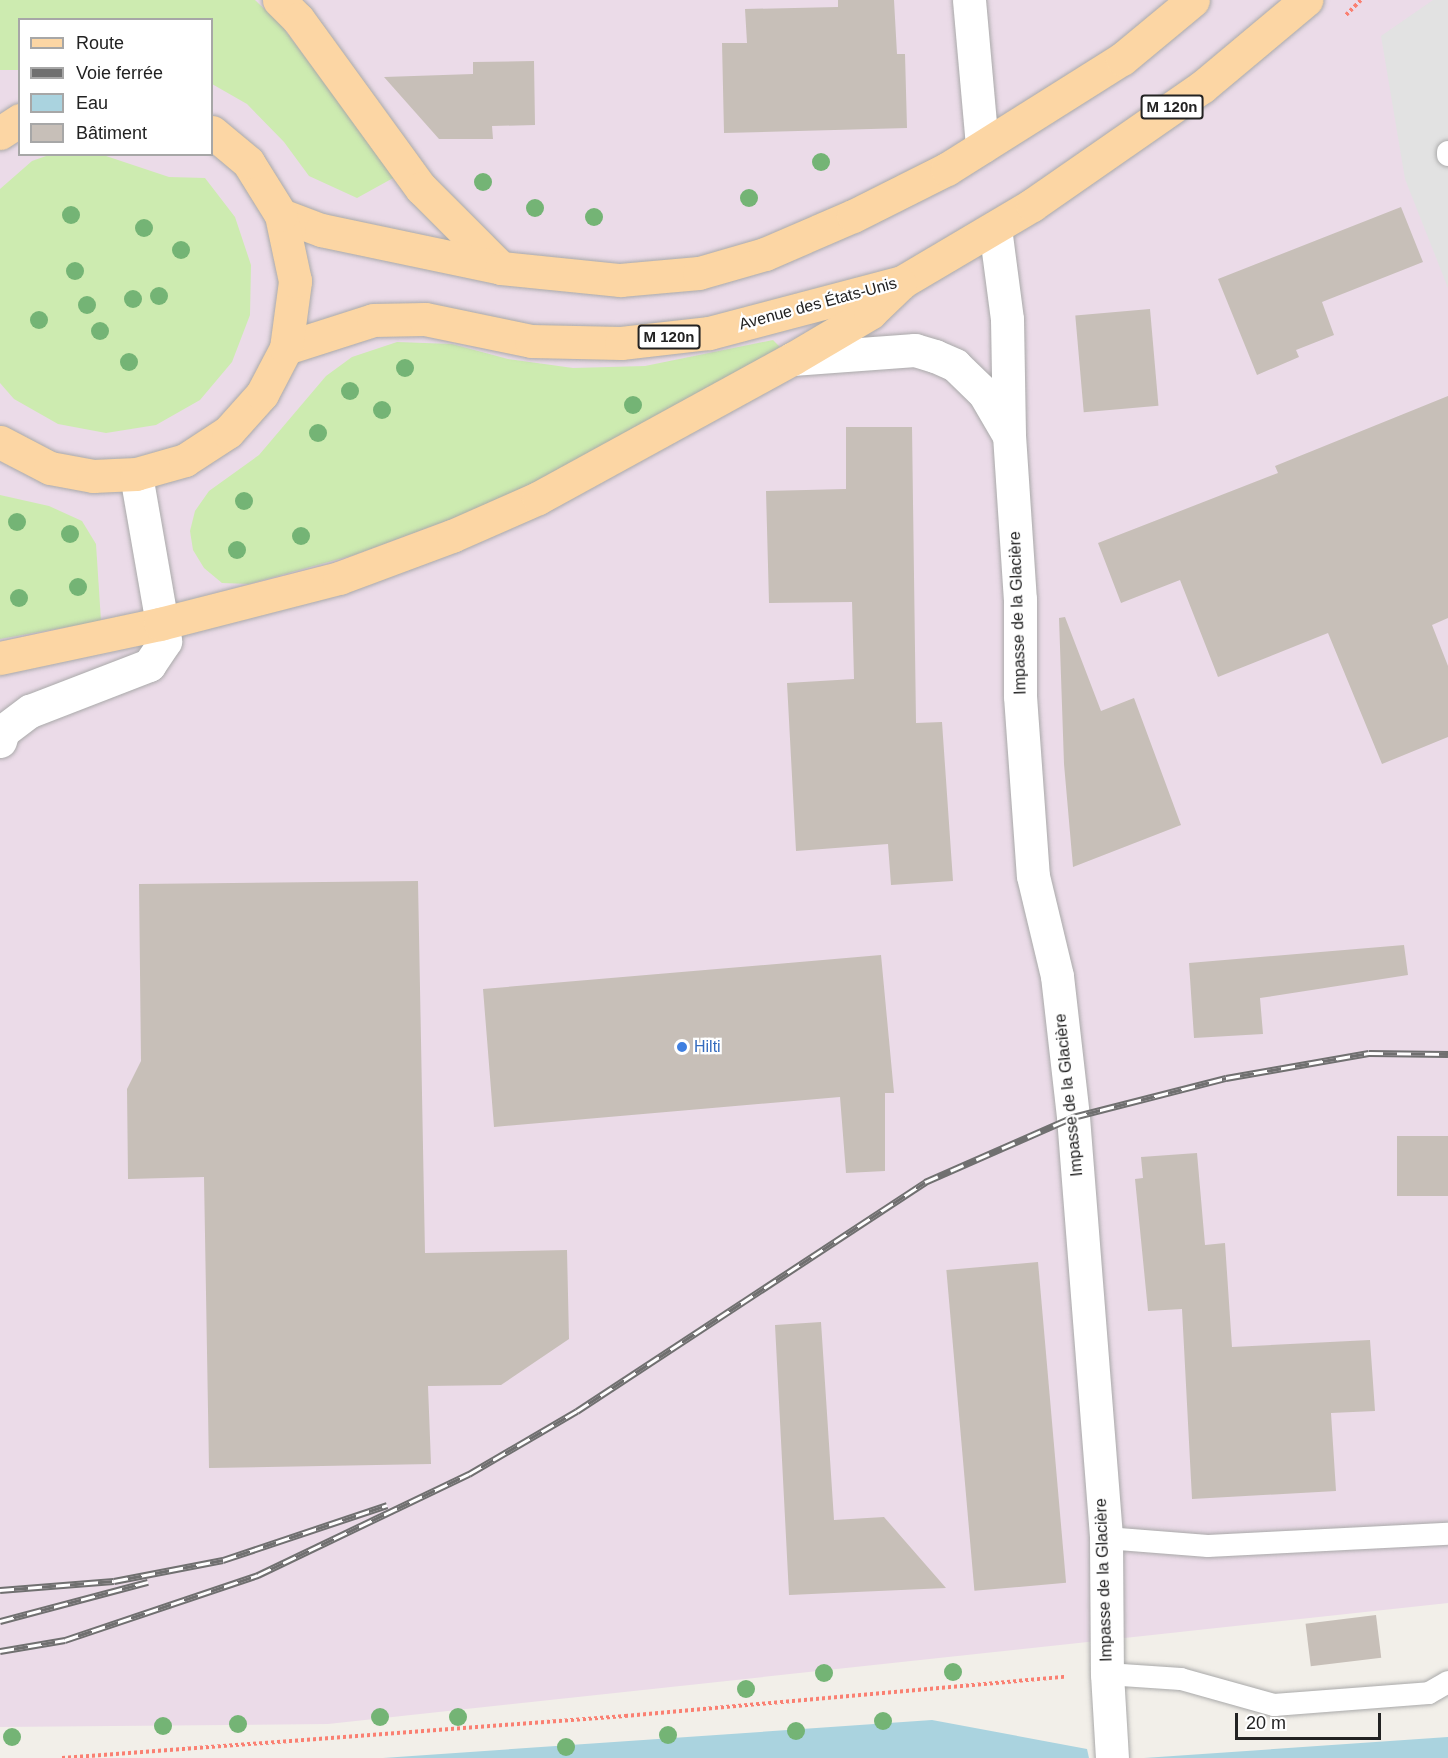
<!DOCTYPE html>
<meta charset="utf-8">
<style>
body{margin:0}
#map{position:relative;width:1448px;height:1758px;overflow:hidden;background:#f2efe9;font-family:Helvetica,sans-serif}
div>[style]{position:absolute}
.industrial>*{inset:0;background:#ebdbe8}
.grass>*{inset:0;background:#cdebb0}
.parking>*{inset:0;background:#e2e2e2}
.water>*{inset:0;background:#aad3df}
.building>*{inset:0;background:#c7bfb8;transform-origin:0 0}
.path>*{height:4px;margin-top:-2px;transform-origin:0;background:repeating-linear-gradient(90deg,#fa8072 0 3px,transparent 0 6px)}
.roads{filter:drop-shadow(0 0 2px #a9a9a9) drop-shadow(0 0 2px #a9a9a9)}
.lane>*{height:22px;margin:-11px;padding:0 11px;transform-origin:11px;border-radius:11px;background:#fff}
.street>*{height:33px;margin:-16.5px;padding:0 16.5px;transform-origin:16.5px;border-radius:16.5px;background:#fff}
.primary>*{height:33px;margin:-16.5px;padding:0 16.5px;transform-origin:16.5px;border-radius:16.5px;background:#fcd6a4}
.rail>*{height:7px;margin-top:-3.5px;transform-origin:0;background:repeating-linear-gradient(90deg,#fff 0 14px,#707070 0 28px);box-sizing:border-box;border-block:2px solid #707070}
.trees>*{width:18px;height:18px;margin:-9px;border-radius:50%;background:#74b475}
.dots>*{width:16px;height:16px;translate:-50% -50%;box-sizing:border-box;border:3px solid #fff;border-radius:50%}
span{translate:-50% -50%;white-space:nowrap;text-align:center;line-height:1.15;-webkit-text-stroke:4.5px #fff;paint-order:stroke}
.shield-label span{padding:2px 4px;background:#fff;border:2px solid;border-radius:4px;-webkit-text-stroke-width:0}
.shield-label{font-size:15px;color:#222;font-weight:700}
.street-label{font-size:16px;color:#222}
.shop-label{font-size:16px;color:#366cbe}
.left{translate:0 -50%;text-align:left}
.legend{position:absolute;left:18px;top:18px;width:195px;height:138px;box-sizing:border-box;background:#fff;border:2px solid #a7a7a7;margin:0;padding:8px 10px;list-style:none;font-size:18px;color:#222}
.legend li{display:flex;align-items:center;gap:12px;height:30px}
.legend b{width:30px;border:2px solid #a7a7a7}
.scale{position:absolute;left:1235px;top:1713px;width:146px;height:27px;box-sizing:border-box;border:3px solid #222;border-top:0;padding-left:8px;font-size:18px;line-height:21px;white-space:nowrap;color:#222;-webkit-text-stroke:4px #fff;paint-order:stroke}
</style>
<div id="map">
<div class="industrial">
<i style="clip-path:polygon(evenodd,0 0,1448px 0,1448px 1603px,328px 1724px,0 1727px,0 0,20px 20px,212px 20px,212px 154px,20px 154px,20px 20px)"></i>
</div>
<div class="grass">
<i style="clip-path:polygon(0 0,255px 0,281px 25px,395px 177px,357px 198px,309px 176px,284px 142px,247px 104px,212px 84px,212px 20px,20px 20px,19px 70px,0 70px)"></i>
<i style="clip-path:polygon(49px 155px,103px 155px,169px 177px,205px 178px,235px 217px,251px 265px,250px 315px,232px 362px,200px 400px,156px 425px,106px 433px,58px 424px,14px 399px,0 383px,0 189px,32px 161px)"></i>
<i style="clip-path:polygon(773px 340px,780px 347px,587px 457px,481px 508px,354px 555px,249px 584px,222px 583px,204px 568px,193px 550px,190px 531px,195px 511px,209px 491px,259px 455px,326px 376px,352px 357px,397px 342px,452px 344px,508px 359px,573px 368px,645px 366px)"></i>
<i style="clip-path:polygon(0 495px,49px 506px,82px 521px,96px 544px,101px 621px,0 639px)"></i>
</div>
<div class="parking">
<i style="clip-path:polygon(1433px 0,1448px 0,1448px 288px,1405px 179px,1381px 36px)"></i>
</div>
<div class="water">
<i style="clip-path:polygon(932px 1720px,1087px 1749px,1089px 1758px,383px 1758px)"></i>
<i style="clip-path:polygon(1448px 1737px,1448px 1758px,1144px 1758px)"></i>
</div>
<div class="building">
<i style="clip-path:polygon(838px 0,894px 0,897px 54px,905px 54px,907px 128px,724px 133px,722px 43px,747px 43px,745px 9px,838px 7px)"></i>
<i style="clip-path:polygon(534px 61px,535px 125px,492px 126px,493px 139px,439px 139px,384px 77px,473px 74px,473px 62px)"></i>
<i style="clip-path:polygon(1401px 207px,1423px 262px,1322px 302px,1334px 335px,1296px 350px,1299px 357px,1257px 375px,1218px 279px)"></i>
<i style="left:1150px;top:309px;width:97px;height:75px;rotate:85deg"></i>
<i style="clip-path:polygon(1448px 396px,1448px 618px,1432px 625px,1448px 666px,1448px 737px,1382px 764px,1328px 633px,1218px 677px,1180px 580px,1121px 603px,1098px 543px,1278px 473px,1275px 466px)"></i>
<i style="clip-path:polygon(846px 427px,912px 427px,916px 723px,942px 722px,953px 881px,891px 885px,888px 844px,796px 851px,787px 683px,854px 679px,852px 602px,769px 603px,766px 491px,846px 489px)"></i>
<i style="clip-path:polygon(1065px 617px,1101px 711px,1134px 698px,1181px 825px,1073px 867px,1064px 764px,1059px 618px)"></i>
<i style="clip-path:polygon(418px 881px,425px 1253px,567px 1250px,569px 1339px,501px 1385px,428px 1386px,431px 1464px,209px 1468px,204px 1177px,128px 1179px,127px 1089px,141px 1061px,139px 884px)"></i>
<i style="clip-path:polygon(1404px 945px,1408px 975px,1260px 998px,1263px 1034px,1194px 1038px,1189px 963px)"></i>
<i style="clip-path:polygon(881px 955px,894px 1093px,885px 1093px,885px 1171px,846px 1173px,840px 1097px,494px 1127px,483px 989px)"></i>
<i style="left:1448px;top:1136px;width:60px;height:51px;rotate:90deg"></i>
<i style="clip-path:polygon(1197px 1153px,1205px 1245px,1225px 1243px,1232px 1347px,1370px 1340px,1375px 1411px,1331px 1413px,1336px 1491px,1192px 1499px,1182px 1309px,1148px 1311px,1135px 1179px,1143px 1178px,1141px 1157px)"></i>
<i style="left:1038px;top:1262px;width:322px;height:92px;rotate:85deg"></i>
<i style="clip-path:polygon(821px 1322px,834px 1520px,884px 1517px,946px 1588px,789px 1595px,775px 1325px)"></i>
<i style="left:1376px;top:1615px;width:43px;height:71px;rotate:83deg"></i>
</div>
<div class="path">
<i style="left:1346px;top:15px;width:21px;rotate:-45deg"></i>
<i style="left:62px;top:1758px;width:565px;rotate:-4.27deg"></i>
<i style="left:625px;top:1716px;width:443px;rotate:-5.1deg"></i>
</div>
<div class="roads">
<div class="lane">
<i style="left:1448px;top:152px;width:3px;rotate:90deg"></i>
<i style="left:1106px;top:1538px;width:102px;rotate:4.5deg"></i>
<i style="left:1208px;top:1546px;width:240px;rotate:-2.9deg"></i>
<i style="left:1107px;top:1674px;width:74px;rotate:3.9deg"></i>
<i style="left:1181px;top:1679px;width:97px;rotate:15.6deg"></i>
<i style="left:1274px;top:1705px;width:155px;rotate:-4.4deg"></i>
<i style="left:1429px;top:1693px;width:22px;rotate:-30deg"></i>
</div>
<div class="street">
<i style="left:969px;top:0;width:147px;rotate:84.9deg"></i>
<i style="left:995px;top:228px;width:92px;rotate:82.5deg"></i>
<i style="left:1007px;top:319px;width:116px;rotate:89deg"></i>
<i style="left:1009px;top:435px;width:164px;rotate:86.2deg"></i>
<i style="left:1020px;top:599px;width:97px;rotate:90deg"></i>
<i style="left:1020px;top:696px;width:180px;rotate:85.9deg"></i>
<i style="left:1033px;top:876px;width:103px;rotate:76.5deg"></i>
<i style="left:1057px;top:976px;width:142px;rotate:83.5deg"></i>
<i style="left:1073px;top:1117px;width:422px;rotate:85.5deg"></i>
<i style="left:1106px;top:1538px;width:136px;rotate:89.6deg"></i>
<i style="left:1107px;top:1674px;width:84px;rotate:86.6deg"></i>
<i style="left:792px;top:359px;width:123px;rotate:-4.2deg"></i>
<i style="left:915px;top:350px;width:21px;rotate:17deg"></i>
<i style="left:935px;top:356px;width:22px;rotate:24deg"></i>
<i style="left:955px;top:365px;width:40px;rotate:44deg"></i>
<i style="left:984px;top:393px;width:48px;rotate:59.7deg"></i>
<i style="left:0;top:741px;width:10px;rotate:-73deg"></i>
<i style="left:3px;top:731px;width:34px;rotate:-37deg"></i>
<i style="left:30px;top:711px;width:128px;rotate:-21.1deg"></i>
<i style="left:149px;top:665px;width:29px;rotate:-56deg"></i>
<i style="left:165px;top:641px;width:169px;rotate:-99.9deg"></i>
</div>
<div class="primary">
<i style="left:279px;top:0;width:27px;rotate:45deg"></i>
<i style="left:298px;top:19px;width:209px;rotate:54deg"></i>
<i style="left:421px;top:188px;width:113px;rotate:45deg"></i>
<i style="left:0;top:133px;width:24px;rotate:-33deg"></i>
<i style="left:281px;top:215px;width:43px;rotate:20.6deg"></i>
<i style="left:321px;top:230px;width:184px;rotate:11.9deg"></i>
<i style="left:501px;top:268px;width:120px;rotate:5.8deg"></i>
<i style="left:620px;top:280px;width:79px;rotate:-5.1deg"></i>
<i style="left:699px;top:273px;width:69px;rotate:-16.1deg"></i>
<i style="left:765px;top:254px;width:96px;rotate:-23.4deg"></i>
<i style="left:853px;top:216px;width:105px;rotate:-26.6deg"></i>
<i style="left:947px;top:169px;width:207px;rotate:-32.2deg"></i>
<i style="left:1122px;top:59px;width:92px;rotate:-39.7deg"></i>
<i style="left:286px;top:348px;width:91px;rotate:-17.8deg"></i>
<i style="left:373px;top:320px;width:52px;rotate:-1.1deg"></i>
<i style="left:425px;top:319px;width:108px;rotate:11.7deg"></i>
<i style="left:531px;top:341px;width:90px;rotate:1.3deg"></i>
<i style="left:621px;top:343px;width:89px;rotate:-6.5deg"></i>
<i style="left:709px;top:333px;width:200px;rotate:-14.8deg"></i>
<i style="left:902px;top:282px;width:151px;rotate:-30.6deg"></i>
<i style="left:1032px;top:205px;width:207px;rotate:-34.8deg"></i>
<i style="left:1202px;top:87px;width:136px;rotate:-39.9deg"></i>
<i style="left:0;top:442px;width:56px;rotate:27.5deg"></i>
<i style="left:50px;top:468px;width:44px;rotate:10.5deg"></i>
<i style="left:93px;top:476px;width:43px;rotate:-2.7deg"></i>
<i style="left:136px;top:474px;width:51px;rotate:-15.9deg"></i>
<i style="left:185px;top:460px;width:51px;rotate:-33.1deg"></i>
<i style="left:228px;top:432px;width:51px;rotate:-48.2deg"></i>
<i style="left:262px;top:394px;width:52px;rotate:-62.4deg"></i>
<i style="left:286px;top:348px;width:68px;rotate:-82.3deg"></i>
<i style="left:295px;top:281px;width:67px;rotate:-102deg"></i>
<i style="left:281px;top:215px;width:62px;rotate:-121.9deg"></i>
<i style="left:248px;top:162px;width:47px;rotate:-140.2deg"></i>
<i style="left:0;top:658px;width:164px;rotate:-12deg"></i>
<i style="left:160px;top:624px;width:185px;rotate:-14.4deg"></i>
<i style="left:339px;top:578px;width:121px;rotate:-20.4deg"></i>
<i style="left:452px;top:536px;width:94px;rotate:-23.8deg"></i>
<i style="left:538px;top:498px;width:290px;rotate:-28.7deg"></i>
<i style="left:792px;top:359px;width:91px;rotate:-30.5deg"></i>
<i style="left:870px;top:313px;width:42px;rotate:-44deg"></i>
</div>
</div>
<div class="rail">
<i style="left:0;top:1590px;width:114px;rotate:-4.5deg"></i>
<i style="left:114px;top:1581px;width:111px;rotate:-10.9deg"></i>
<i style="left:223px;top:1560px;width:173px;rotate:-18.5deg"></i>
<i style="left:0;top:1621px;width:153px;rotate:-14.8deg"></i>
<i style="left:0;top:1651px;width:66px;rotate:-9.6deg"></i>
<i style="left:65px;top:1640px;width:204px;rotate:-18.6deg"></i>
<i style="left:258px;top:1575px;width:234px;rotate:-25.6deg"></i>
<i style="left:469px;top:1474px;width:125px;rotate:-30.3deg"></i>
<i style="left:577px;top:1411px;width:417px;rotate:-33.3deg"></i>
<i style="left:925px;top:1182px;width:162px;rotate:-23.7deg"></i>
<i style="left:1073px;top:1117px;width:158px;rotate:-14.3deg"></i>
<i style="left:1226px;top:1078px;width:145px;rotate:-9.9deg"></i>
<i style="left:1369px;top:1053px;width:79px;rotate:0.7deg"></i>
</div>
<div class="trees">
<i style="left:821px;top:162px"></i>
<i style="left:483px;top:182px"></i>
<i style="left:749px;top:198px"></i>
<i style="left:535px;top:208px"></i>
<i style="left:71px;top:215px"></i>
<i style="left:594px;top:217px"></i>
<i style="left:144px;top:228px"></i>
<i style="left:181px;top:250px"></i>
<i style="left:75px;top:271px"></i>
<i style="left:159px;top:296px"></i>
<i style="left:133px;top:299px"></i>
<i style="left:87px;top:305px"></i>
<i style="left:39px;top:320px"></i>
<i style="left:100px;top:331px"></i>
<i style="left:129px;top:362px"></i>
<i style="left:405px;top:368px"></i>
<i style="left:350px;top:391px"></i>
<i style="left:633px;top:405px"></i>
<i style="left:382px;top:410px"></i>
<i style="left:318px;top:433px"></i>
<i style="left:244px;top:501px"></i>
<i style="left:17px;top:522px"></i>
<i style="left:70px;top:534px"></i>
<i style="left:301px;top:536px"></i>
<i style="left:237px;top:550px"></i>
<i style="left:78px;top:587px"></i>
<i style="left:19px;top:598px"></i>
<i style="left:953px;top:1672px"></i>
<i style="left:824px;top:1673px"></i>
<i style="left:746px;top:1689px"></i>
<i style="left:380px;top:1717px"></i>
<i style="left:458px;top:1717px"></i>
<i style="left:883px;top:1721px"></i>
<i style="left:238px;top:1724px"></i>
<i style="left:163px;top:1726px"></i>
<i style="left:796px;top:1731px"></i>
<i style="left:668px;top:1735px"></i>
<i style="left:12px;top:1737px"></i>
<i style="left:566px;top:1747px"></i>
</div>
<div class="dots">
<i style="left:682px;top:1047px;background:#3f7fe0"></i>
</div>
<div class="shield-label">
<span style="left:1172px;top:107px">M 120n</span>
<span style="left:669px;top:337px">M 120n</span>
</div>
<div class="street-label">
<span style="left:818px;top:304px;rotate:-15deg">Avenue des États-Unis</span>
<span style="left:1018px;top:613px;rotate:-92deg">Impasse de la Glacière</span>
<span style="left:1069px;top:1095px;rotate:-96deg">Impasse de la Glacière</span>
<span style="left:1104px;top:1580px;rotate:-92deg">Impasse de la Glacière</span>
</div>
<div class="shop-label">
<span class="left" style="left:694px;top:1047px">Hilti</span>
</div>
<ul class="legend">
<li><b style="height:8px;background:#fcd6a4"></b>Route</li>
<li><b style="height:8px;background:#707070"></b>Voie ferrée</li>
<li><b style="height:16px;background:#aad3df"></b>Eau</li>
<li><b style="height:16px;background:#c7bfb8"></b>Bâtiment</li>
</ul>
<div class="scale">20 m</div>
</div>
